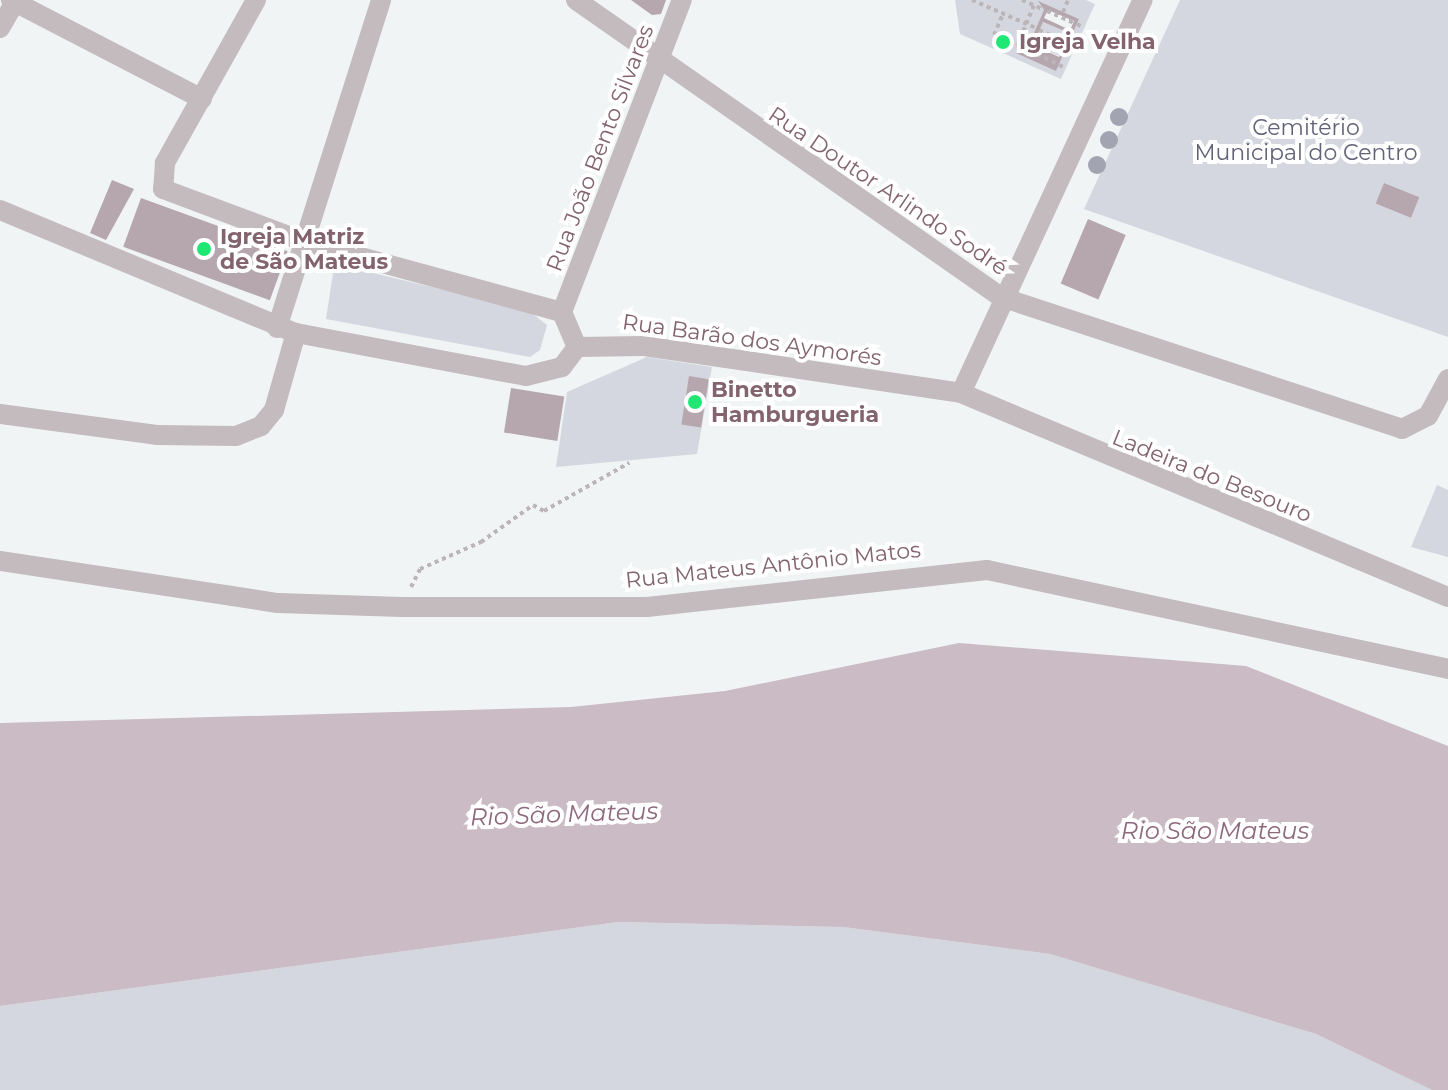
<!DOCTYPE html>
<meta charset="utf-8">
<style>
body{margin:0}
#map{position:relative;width:1448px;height:1090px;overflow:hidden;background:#f0f4f5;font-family:Montserrat,sans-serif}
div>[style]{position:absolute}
.green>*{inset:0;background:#d4d7df;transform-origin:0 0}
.water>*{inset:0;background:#cbbbc4}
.building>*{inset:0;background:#b5a7ad;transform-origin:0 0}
.path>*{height:4px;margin-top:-2px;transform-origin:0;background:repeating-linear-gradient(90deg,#bcb5b8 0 4px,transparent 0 8px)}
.minor>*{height:20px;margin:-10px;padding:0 10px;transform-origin:10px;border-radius:10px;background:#c4bbbe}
.trees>*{width:18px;height:18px;margin:-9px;border-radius:50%;background:#a2a4b1}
.dots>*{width:22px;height:22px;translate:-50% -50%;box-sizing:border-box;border:4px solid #fff;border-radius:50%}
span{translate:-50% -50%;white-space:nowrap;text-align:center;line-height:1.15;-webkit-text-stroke:8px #fff;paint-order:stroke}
.poi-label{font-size:22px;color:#82636e;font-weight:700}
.left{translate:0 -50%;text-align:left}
.park-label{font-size:22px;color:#626279}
.street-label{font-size:22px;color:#82636e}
.water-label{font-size:24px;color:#8e687c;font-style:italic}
</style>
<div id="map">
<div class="green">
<i style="clip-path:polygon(evenodd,955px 0,1086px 0,1095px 4px,1061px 79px,960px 34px,955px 0,1038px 2px,1079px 19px,1056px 70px,1016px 52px,1025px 53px,1045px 8px,1038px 2px)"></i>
<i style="clip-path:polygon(1180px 0,1448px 0,1448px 337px,1084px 209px)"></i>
<i style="left:1043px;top:22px;width:28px;height:25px;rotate:23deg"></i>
<i style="clip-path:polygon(344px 266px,528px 310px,547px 325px,540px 350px,530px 357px,326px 319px,333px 273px)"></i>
<i style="clip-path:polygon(647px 357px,712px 367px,697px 454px,556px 467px,567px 392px)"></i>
<i style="clip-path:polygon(1437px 485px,1448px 490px,1448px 557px,1411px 547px)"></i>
<i style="clip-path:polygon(618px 922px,843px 927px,1050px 954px,1316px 1034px,1432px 1090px,0 1090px,0 1006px)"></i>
</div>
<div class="water">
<i style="clip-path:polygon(959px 643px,1246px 666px,1448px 746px,1448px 1090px,1432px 1090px,1316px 1034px,1050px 954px,843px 927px,618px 922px,0 1006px,0 723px,571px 707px,725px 691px)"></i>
</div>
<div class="building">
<i style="clip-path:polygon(631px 0,666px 0,661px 14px,652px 15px)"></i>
<i style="clip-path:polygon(evenodd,1038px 1px,1079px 19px,1056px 71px,1016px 53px,1025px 53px,1044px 10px,1038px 1px,1048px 10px,1074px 21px,1070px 30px,1044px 18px,1048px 10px,1038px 1px,1043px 22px,1069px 33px,1059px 57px,1033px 45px,1043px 22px)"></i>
<i style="clip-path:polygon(112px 180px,134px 189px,106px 240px,90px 233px)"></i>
<i style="left:1384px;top:183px;width:38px;height:22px;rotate:22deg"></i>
<i style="left:141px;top:198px;width:156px;height:52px;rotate:20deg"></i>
<i style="left:1088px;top:219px;width:41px;height:70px;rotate:23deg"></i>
<i style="left:689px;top:376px;width:20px;height:49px;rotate:9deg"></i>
<i style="left:511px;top:388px;width:54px;height:45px;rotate:9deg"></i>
</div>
<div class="path">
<i style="left:972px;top:0;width:70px;rotate:23.6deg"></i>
<i style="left:1022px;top:0;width:24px;rotate:24deg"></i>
<i style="left:1047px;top:11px;width:30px;rotate:24deg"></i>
<i style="left:1063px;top:12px;width:13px;rotate:-67deg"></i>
<i style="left:1077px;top:24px;width:8px;rotate:30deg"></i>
<i style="left:1039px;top:30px;width:28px;rotate:23deg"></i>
<i style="left:994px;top:35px;width:23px;rotate:-67deg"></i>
<i style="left:1026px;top:50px;width:10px;rotate:-156deg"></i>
<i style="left:1017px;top:46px;width:44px;rotate:-67.5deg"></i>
<i style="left:1030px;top:51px;width:29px;rotate:25deg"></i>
<i style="left:1059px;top:65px;width:8px;rotate:23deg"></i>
<i style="left:411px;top:587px;width:20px;rotate:-63deg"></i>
<i style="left:420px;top:569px;width:67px;rotate:-23.9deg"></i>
<i style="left:481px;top:542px;width:64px;rotate:-35.4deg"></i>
<i style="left:533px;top:505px;width:13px;rotate:29deg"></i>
<i style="left:544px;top:511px;width:98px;rotate:-29.5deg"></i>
</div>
<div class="minor">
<i style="left:11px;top:0;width:215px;rotate:27.4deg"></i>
<i style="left:256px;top:0;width:187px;rotate:119.2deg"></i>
<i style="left:165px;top:163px;width:26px;rotate:94deg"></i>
<i style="left:163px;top:189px;width:148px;rotate:20.5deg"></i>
<i style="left:302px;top:241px;width:270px;rotate:15.3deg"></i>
<i style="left:562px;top:312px;width:38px;rotate:67deg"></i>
<i style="left:576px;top:0;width:518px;rotate:34.95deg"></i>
<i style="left:1001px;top:297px;width:422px;rotate:18.2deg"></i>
<i style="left:1402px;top:429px;width:29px;rotate:-27deg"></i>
<i style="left:1428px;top:416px;width:42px;rotate:-61.6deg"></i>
<i style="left:0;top:28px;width:32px;rotate:-60deg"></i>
<i style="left:0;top:210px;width:321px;rotate:22.6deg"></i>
<i style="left:296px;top:333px;width:234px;rotate:10.6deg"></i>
<i style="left:526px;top:376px;width:37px;rotate:-14deg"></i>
<i style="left:562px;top:367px;width:25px;rotate:-53deg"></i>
<i style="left:562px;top:312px;width:334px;rotate:-69deg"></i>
<i style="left:277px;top:328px;width:344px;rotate:-72.4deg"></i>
<i style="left:577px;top:347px;width:67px;rotate:-0.9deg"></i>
<i style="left:644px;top:346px;width:320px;rotate:8.4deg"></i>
<i style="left:961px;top:393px;width:528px;rotate:22.73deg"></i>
<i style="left:961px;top:393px;width:433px;rotate:-65.2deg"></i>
<i style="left:0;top:414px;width:158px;rotate:7.6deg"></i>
<i style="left:157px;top:435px;width:79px;rotate:0.7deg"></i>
<i style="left:236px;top:436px;width:27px;rotate:-22deg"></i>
<i style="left:261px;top:426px;width:21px;rotate:-51deg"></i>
<i style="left:274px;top:410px;width:80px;rotate:-74.1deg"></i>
<i style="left:0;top:561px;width:281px;rotate:8.6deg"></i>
<i style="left:278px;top:603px;width:124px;rotate:1.8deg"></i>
<i style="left:402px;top:607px;width:245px"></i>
<i style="left:647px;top:607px;width:342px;rotate:-6.2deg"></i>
<i style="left:987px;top:570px;width:472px;rotate:12.1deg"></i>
</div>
<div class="trees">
<i style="left:1119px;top:117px"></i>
<i style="left:1109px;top:140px"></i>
<i style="left:1097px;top:165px"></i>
</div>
<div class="dots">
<i style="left:1003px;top:42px;background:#1ee774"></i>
<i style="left:204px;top:249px;background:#1ee774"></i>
<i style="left:695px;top:402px;background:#1ee774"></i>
</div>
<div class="poi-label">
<span class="left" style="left:1019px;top:42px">Igreja Velha</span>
<span class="left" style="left:220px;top:249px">Igreja Matriz<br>de São Mateus</span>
<span class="left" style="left:711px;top:402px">Binetto<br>Hamburgueria</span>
</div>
<div class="park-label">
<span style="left:1306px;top:140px">Cemitério<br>Municipal do Centro</span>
</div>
<div class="street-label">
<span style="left:600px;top:148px;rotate:-69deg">Rua João Bento Silvares</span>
<span style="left:888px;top:191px;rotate:34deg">Rua Doutor Arlindo Sodré</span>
<span style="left:752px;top:340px;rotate:8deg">Rua Barão dos Aymorés</span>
<span style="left:1212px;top:476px;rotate:22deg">Ladeira do Besouro</span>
<span style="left:773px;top:565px;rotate:-6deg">Rua Mateus Antônio Matos</span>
</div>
<div class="water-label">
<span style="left:564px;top:814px;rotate:-2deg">Rio São Mateus</span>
<span style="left:1215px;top:831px">Rio São Mateus</span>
</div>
</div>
